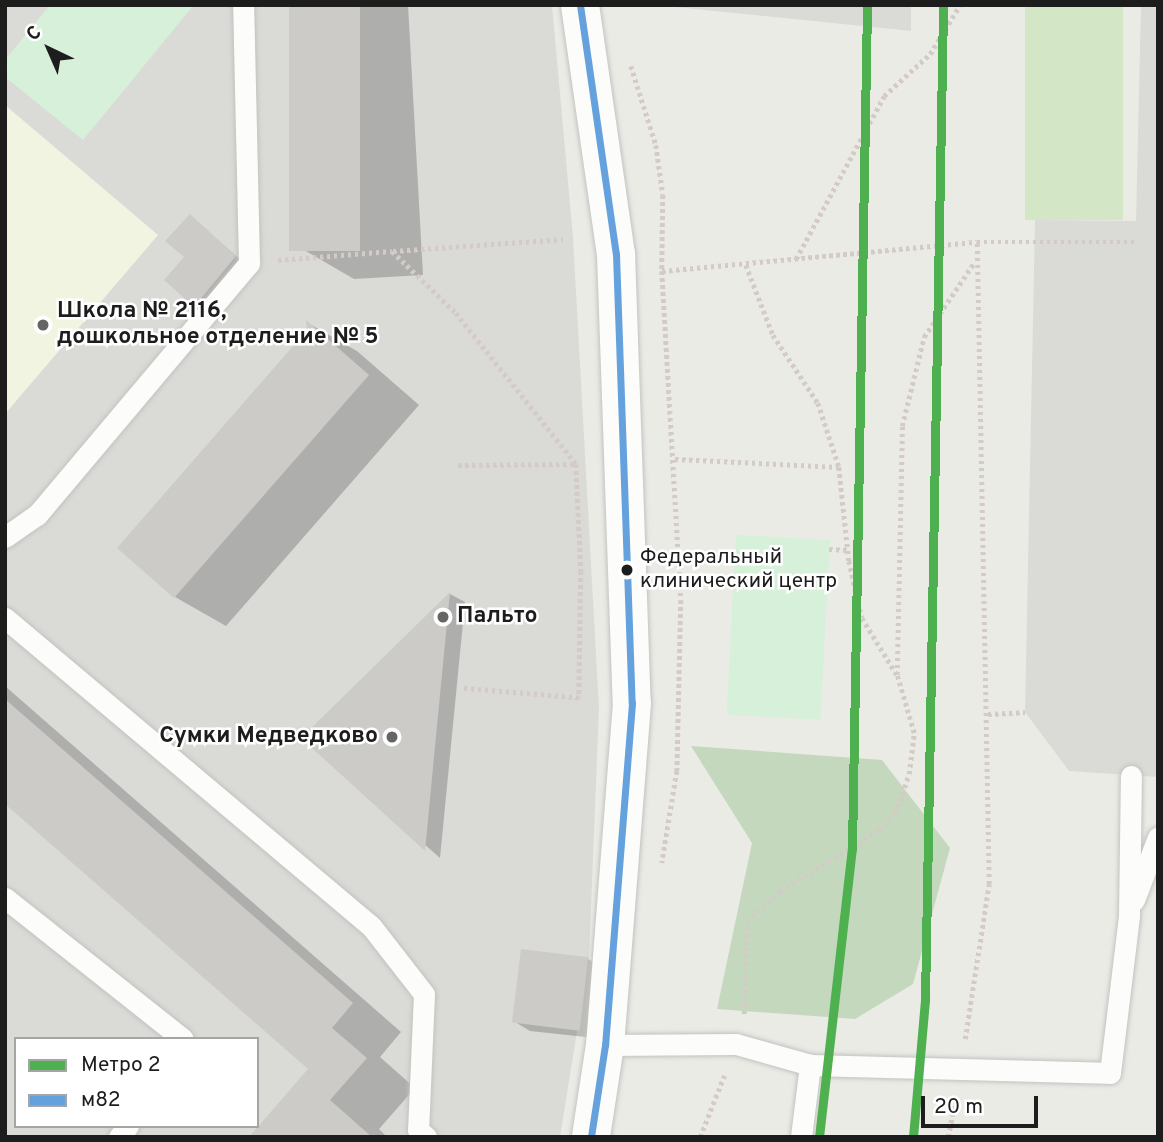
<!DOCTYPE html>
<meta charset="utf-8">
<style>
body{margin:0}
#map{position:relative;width:1163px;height:1142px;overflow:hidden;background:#ebebe6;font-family:Overpass,sans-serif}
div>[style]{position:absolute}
.residential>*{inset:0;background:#dadad7}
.education>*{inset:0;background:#f2f4e2}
.grass>*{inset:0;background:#d3e7c7;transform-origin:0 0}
.forest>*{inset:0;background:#c3d8bd}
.park>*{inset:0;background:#d6f0da;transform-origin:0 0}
.shadow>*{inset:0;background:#0003}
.building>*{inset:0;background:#cccbc7;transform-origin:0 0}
.path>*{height:4.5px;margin-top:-2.25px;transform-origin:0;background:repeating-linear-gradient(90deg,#d4cbc7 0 3.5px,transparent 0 7px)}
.roads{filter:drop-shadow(0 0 2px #c2c2c0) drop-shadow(0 0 2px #c2c2c0)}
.service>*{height:21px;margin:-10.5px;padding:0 10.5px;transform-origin:10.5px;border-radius:10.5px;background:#fcfcfb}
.tertiary>*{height:38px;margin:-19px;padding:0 19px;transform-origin:19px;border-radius:19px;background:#fcfcfb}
.bus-1>*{height:7px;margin:-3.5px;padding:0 3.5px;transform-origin:3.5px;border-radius:3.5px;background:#65a2dd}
.metro-1>*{height:9px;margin:-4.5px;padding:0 4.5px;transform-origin:4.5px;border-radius:4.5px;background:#4fb04f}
.dots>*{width:19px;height:19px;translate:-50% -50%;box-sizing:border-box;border:4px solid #fff;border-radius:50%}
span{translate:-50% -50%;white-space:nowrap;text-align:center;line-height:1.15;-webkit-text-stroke:5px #fff;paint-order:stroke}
.bus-label{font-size:21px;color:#1d1d1d}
.left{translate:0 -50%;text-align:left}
.poi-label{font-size:23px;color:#1d1d1d;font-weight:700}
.right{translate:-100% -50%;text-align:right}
.frame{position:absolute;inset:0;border:7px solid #1d1d1d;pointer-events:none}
.legend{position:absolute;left:14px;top:1037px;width:245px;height:91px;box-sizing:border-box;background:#fff;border:2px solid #a5a5a5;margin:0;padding:9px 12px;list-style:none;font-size:21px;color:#1d1d1d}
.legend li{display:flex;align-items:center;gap:14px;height:35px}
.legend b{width:35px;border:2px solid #a5a5a5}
.north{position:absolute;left:14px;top:14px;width:70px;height:70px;-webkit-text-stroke:5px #fff;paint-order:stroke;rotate:316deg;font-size:19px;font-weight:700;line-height:28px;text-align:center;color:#1d1d1d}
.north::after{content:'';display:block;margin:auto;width:24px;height:32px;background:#1d1d1d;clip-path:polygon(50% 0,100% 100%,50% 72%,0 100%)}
.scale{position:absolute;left:921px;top:1096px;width:117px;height:32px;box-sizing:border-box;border:4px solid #1d1d1d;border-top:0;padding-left:9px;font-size:21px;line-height:24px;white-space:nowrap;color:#1d1d1d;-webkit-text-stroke:5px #fff;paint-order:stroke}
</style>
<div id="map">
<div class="residential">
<i style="clip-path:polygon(evenodd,5px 5px,552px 5px,573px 237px,599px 709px,589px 957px,560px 1137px,5px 1137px,5px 5px,16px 1039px,257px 1039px,257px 1126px,16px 1126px,16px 1039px)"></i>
<i style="clip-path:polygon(911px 5px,911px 31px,675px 7px,675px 5px)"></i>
<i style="clip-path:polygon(1141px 5px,1158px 5px,1158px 777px,1069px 771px,1025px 712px,1035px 220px,1136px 221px)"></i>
</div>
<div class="education">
<i style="clip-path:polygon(5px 105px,158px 235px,5px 414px)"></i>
</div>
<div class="grass">
<i style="left:1025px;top:5px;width:98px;height:215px"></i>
</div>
<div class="forest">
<i style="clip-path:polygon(691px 746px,882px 760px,950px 848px,913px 984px,855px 1019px,717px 1009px,752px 843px)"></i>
</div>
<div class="park">
<i style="clip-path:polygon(50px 5px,193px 5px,193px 6px,83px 140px,5px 77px,5px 60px)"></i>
<i style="left:736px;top:535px;width:94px;height:180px;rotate:3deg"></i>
</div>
<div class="shadow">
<i style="clip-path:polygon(290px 5px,408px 5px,423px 275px,354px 279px,304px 250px)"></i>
<i style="clip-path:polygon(190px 216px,242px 261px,203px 310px,166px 279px,186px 257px)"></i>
<i style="clip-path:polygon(308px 323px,357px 351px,419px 405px,226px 626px,175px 597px,309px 331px)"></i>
<i style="clip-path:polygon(450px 594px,465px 602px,440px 858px,304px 738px)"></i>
<i style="clip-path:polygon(5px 686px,401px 1032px,380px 1057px,415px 1088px,379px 1129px,387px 1137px,251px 1137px,311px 1069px,5px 802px)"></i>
<i style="clip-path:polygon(588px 959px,604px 968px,595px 1038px,530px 1031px,515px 1022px)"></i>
</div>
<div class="building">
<i style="left:289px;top:5px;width:71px;height:246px"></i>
<i style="clip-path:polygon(190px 214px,236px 256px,194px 307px,164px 280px,184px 257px,165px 241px)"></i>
<i style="clip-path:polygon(306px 320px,369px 375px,174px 598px,117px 548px,307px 330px)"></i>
<i style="clip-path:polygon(450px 592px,437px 726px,425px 851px,301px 738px)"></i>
<i style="clip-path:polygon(5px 699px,353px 1003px,332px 1028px,367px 1058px,330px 1100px,372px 1137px,249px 1137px,308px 1069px,5px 804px)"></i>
<i style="left:521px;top:949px;width:68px;height:74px;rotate:7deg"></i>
</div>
<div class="path">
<i style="left:631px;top:66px;width:83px;rotate:72.4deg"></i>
<i style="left:656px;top:145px;width:50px;rotate:82deg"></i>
<i style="left:663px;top:195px;width:76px;rotate:90.8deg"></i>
<i style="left:662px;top:271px;width:330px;rotate:86.7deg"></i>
<i style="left:681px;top:600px;width:171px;rotate:91.3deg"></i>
<i style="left:677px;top:771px;width:93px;rotate:99.3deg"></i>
<i style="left:393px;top:251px;width:170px;rotate:-4deg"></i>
<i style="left:796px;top:259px;width:185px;rotate:-61.6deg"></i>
<i style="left:884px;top:96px;width:62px;rotate:-42.4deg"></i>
<i style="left:930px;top:54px;width:57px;rotate:-58.5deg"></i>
<i style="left:278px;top:260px;width:114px;rotate:-4.5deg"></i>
<i style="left:392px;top:251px;width:89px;rotate:44.1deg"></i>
<i style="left:456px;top:313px;width:193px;rotate:51.5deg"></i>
<i style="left:576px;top:464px;width:107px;rotate:87.3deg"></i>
<i style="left:581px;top:571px;width:127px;rotate:90.9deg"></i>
<i style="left:579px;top:698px;width:118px;rotate:-175.2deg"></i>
<i style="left:746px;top:265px;width:75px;rotate:68.9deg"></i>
<i style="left:773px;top:335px;width:82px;rotate:56.5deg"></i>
<i style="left:818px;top:403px;width:67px;rotate:71.8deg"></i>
<i style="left:839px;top:467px;width:95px;rotate:83.9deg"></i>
<i style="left:849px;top:561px;width:58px;rotate:77.2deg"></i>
<i style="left:862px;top:618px;width:67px;rotate:58.4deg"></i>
<i style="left:897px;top:675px;width:249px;rotate:-88.8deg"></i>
<i style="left:902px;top:426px;width:92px;rotate:-76.1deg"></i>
<i style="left:924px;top:337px;width:89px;rotate:-56deg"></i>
<i style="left:662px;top:271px;width:316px;rotate:-5.3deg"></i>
<i style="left:977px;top:242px;width:159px"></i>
<i style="left:675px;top:459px;width:163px;rotate:2.8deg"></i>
<i style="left:458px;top:465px;width:117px;rotate:-0.5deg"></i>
<i style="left:829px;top:549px;width:18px;rotate:3deg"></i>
<i style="left:988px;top:714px;width:37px;rotate:-3deg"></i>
<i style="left:744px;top:1014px;width:92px;rotate:-88.1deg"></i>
<i style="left:747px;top:922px;width:45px;rotate:-43.2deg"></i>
<i style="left:780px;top:891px;width:116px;rotate:-31.6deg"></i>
<i style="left:879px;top:830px;width:23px;rotate:-45deg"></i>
<i style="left:895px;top:814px;width:42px;rotate:-70.7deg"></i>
<i style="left:909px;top:774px;width:41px;rotate:-83deg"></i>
<i style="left:914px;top:733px;width:60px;rotate:-106.3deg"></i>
<i style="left:965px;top:1039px;width:157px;rotate:-81.2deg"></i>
<i style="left:989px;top:884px;width:642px;rotate:-91.07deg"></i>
<i style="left:700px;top:1137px;width:66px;rotate:-68.5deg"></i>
<i style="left:948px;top:1137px;width:38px;rotate:-79deg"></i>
</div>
<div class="roads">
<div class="service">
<i style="left:5px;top:537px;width:39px;rotate:-35deg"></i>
<i style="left:37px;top:515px;width:329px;rotate:-49.9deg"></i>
<i style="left:249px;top:263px;width:258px;rotate:-91.3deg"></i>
<i style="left:5px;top:618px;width:478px;rotate:40.1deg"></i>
<i style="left:371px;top:926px;width:86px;rotate:52.1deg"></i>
<i style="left:424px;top:994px;width:136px;rotate:92.5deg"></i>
<i style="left:418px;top:1130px;width:11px;rotate:41deg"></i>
<i style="left:5px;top:898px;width:227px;rotate:38.4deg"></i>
<i style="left:1134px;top:900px;width:67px;rotate:-69.1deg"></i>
<i style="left:605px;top:1045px;width:131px;rotate:-0.4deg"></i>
<i style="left:736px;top:1044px;width:77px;rotate:15.8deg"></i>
<i style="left:810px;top:1065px;width:300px;rotate:1.5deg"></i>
<i style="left:1110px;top:1073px;width:159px;rotate:-83.1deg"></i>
<i style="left:1129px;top:915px;width:139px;rotate:-89.2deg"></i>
<i style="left:119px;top:1137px;width:14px;rotate:-51deg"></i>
<i style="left:801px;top:1137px;width:73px;rotate:-82.9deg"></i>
</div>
<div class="tertiary">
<i style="left:580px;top:5px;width:252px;rotate:81.8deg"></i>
<i style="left:616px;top:254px;width:449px;rotate:88deg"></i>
<i style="left:632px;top:703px;width:343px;rotate:94.5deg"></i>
<i style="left:605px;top:1045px;width:93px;rotate:98.7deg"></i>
</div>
</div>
<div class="bus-1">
<i style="left:580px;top:5px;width:252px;rotate:81.8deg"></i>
<i style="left:616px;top:254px;width:449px;rotate:88deg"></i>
<i style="left:632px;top:703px;width:343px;rotate:94.5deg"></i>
<i style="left:605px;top:1045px;width:93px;rotate:98.7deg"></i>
</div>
<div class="metro-1">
<i style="left:819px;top:1137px;width:290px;rotate:-83.5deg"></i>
<i style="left:852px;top:849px;width:844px;rotate:-88.98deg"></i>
<i style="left:913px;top:1137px;width:138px;rotate:-85deg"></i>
<i style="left:925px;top:1000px;width:995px;rotate:-88.96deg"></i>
</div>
<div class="dots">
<i style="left:43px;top:325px;background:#656563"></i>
<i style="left:627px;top:570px;background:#1d1d1d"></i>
<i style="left:443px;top:617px;background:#656563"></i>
<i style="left:392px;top:737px;background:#656563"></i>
</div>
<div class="bus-label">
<span class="left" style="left:640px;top:570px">Федеральный<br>клинический центр</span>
</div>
<div class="poi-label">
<span class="left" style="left:57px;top:325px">Школа № 2116,<br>дошкольное отделение № 5</span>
<span class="left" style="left:457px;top:617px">Пальто</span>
<span class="right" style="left:378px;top:737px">Сумки Медведково</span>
</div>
<div class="frame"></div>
<ul class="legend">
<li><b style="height:9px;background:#4fb04f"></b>Метро 2</li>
<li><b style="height:9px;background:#65a2dd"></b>м82</li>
</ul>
<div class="north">С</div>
<div class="scale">20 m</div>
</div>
